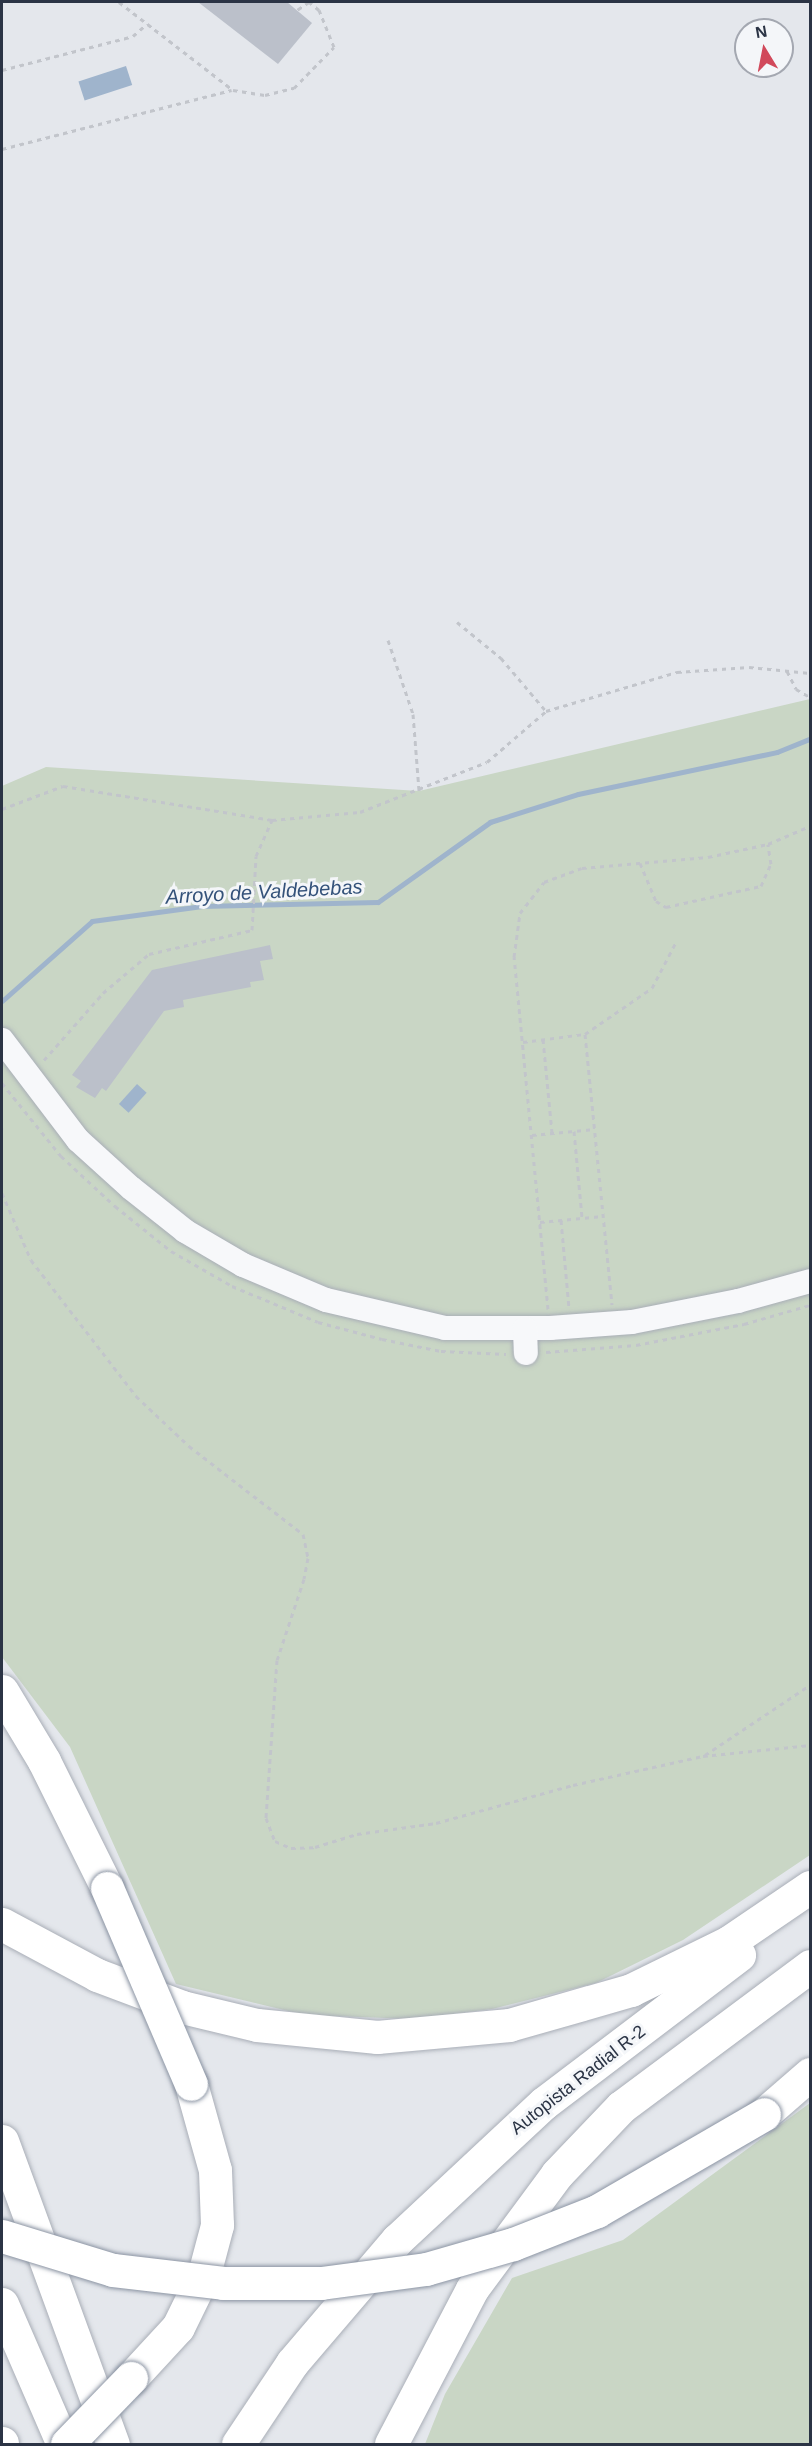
<!DOCTYPE html>
<style>
body{margin:0}
#map{position:relative;width:812px;height:2446px;overflow:hidden;background:#e4e7ec;font-family:Helvetica,sans-serif}
div>[style]{position:absolute}
.green>*{inset:0;background:#c9d6c5}
.water>*{inset:0;background:#9fb4cc;transform-origin:0 0}
.stream>*{height:5px;margin:-2.5px;padding:0 2.5px;transform-origin:2.5px;border-radius:2.5px;background:#9fb4cc}
.building>*{inset:0;background:#bbc0ca}
.path>*{height:3px;margin-top:-1.5px;transform-origin:0;background:repeating-linear-gradient(90deg,#c2c5cb 0 4.5px,transparent 0 9px)}
.roads{filter:drop-shadow(0 0 2px #a9aeb7) drop-shadow(0 0 2px #a9aeb7)}
.minor>*{height:24px;margin:-12px;padding:0 12px;transform-origin:12px;border-radius:12px;background:#f7f8fa}
.highway>*{height:33px;margin:-16.5px;padding:0 16.5px;transform-origin:16.5px;border-radius:16.5px;background:#fff}
.bridges{filter:drop-shadow(0 0 2px #8b94a3) drop-shadow(0 0 2px #8b94a3)}
.highway-bridge>*{height:33px;margin:-16.5px;padding:0 16.5px;transform-origin:16.5px;border-radius:16.5px;background:#fff}
span{translate:-50% -50%;white-space:nowrap;text-align:center;line-height:1.15;-webkit-text-stroke:6px #f4f6f9;paint-order:stroke}
.street-label{font-size:18px;color:#2b3445}
.water-label{font-size:20px;color:#34527a;font-style:italic}
.frame{position:absolute;inset:0;border:3px solid #2b3445;pointer-events:none}
.north{position:absolute;left:734px;top:18px;width:60px;height:60px;box-sizing:border-box;background:#f4f6f9;border:2px solid #a4a8b1;border-radius:50%;rotate:350deg;font-size:16px;font-weight:700;line-height:24px;text-align:center;color:#2b3445}
.north::after{content:'';display:block;margin:auto;width:21px;height:27px;background:#d1495b;clip-path:polygon(50% 0,100% 100%,50% 72%,0 100%)}
</style>
<div id="map">
<div class="green">
<i style="clip-path:polygon(810px 699px,810px 1855px,683px 1940px,596px 1983px,492px 2009px,414px 2019px,305px 2015px,176px 1984px,70px 1747px,2px 1657px,2px 786px,46px 767px,419px 791px)"></i>
<i style="clip-path:polygon(810px 2103px,810px 2444px,425px 2444px,445px 2394px,512px 2278px,623px 2240px)"></i>
</div>
<div class="water">
<i style="left:126px;top:66px;width:20px;height:50px;rotate:72deg"></i>
<i style="left:137px;top:1084px;width:13px;height:27px;rotate:42deg"></i>
</div>
<div class="stream">
<i style="left:2px;top:1001px;width:120px;rotate:-41.6deg"></i>
<i style="left:92px;top:921px;width:111px;rotate:-7.8deg"></i>
<i style="left:202px;top:906px;width:176px;rotate:-1.3deg"></i>
<i style="left:378px;top:902px;width:138px;rotate:-35.5deg"></i>
<i style="left:490px;top:822px;width:92px;rotate:-17.7deg"></i>
<i style="left:578px;top:794px;width:203px;rotate:-11.9deg"></i>
<i style="left:777px;top:752px;width:35px;rotate:-22deg"></i>
</div>
<div class="building">
<i style="clip-path:polygon(198px 2px,287px 2px,312px 23px,278px 64px)"></i>
<i style="clip-path:polygon(270px 945px,273px 959px,260px 961px,264px 980px,250px 982px,251px 987px,183px 1000px,184px 1007px,164px 1011px,106px 1091px,102px 1088px,95px 1098px,76px 1087px,81px 1081px,72px 1075px,152px 970px)"></i>
</div>
<div class="path">
<i style="left:119px;top:2px;width:144px;rotate:37.7deg"></i>
<i style="left:233px;top:90px;width:32px;rotate:9deg"></i>
<i style="left:265px;top:95px;width:30px;rotate:-14deg"></i>
<i style="left:294px;top:88px;width:57px;rotate:-45.7deg"></i>
<i style="left:334px;top:47px;width:40px;rotate:-112deg"></i>
<i style="left:319px;top:10px;width:13px;rotate:-141deg"></i>
<i style="left:309px;top:2px;width:14px;rotate:146deg"></i>
<i style="left:2px;top:70px;width:135px;rotate:-14.5deg"></i>
<i style="left:133px;top:36px;width:18px;rotate:-41deg"></i>
<i style="left:2px;top:149px;width:237px;rotate:-14.4deg"></i>
<i style="left:457px;top:622px;width:57px;rotate:39.3deg"></i>
<i style="left:501px;top:658px;width:70px;rotate:49.7deg"></i>
<i style="left:388px;top:640px;width:78px;rotate:71.3deg"></i>
<i style="left:413px;top:714px;width:77px;rotate:85.5deg"></i>
<i style="left:787px;top:671px;width:20px;rotate:63deg"></i>
<i style="left:796px;top:689px;width:16px;rotate:30deg"></i>
<i style="left:2px;top:809px;width:65px;rotate:-20.7deg"></i>
<i style="left:63px;top:786px;width:212px;rotate:9.2deg"></i>
<i style="left:272px;top:820px;width:88px;rotate:-5.2deg"></i>
<i style="left:360px;top:812px;width:136px;rotate:-21.5deg"></i>
<i style="left:487px;top:762px;width:78px;rotate:-40.8deg"></i>
<i style="left:546px;top:711px;width:137px;rotate:-16.6deg"></i>
<i style="left:677px;top:672px;width:72px;rotate:-4deg"></i>
<i style="left:749px;top:667px;width:61px;rotate:5.6deg"></i>
<i style="left:640px;top:863px;width:41px;rotate:67.2deg"></i>
<i style="left:656px;top:901px;width:12px;rotate:31deg"></i>
<i style="left:666px;top:907px;width:97px;rotate:-12.5deg"></i>
<i style="left:761px;top:886px;width:24px;rotate:-66deg"></i>
<i style="left:771px;top:864px;width:20px;rotate:-99deg"></i>
<i style="left:585px;top:1034px;width:81px;rotate:-34.5deg"></i>
<i style="left:652px;top:988px;width:52px;rotate:-62.4deg"></i>
<i style="left:543px;top:1039px;width:94px;rotate:84.5deg"></i>
<i style="left:523px;top:1042px;width:63px;rotate:-7.4deg"></i>
<i style="left:585px;top:1034px;width:272px;rotate:84.3deg"></i>
<i style="left:44px;top:1060px;width:89px;rotate:-48.6deg"></i>
<i style="left:103px;top:993px;width:60px;rotate:-40.3deg"></i>
<i style="left:149px;top:954px;width:106px;rotate:-13.1deg"></i>
<i style="left:252px;top:930px;width:74px;rotate:-86.9deg"></i>
<i style="left:256px;top:856px;width:39px;rotate:-66deg"></i>
<i style="left:2px;top:1083px;width:94px;rotate:51.1deg"></i>
<i style="left:61px;top:1156px;width:74px;rotate:42.8deg"></i>
<i style="left:115px;top:1206px;width:72px;rotate:38.8deg"></i>
<i style="left:171px;top:1251px;width:70px;rotate:29.8deg"></i>
<i style="left:232px;top:1286px;width:93px;rotate:22.7deg"></i>
<i style="left:318px;top:1322px;width:66px;rotate:14.9deg"></i>
<i style="left:382px;top:1339px;width:60px;rotate:11.5deg"></i>
<i style="left:441px;top:1351px;width:65px;rotate:2.6deg"></i>
<i style="left:2px;top:1128px;width:1px;rotate:90deg"></i>
<i style="left:574px;top:1131px;width:87px;rotate:84.7deg"></i>
<i style="left:532px;top:1135px;width:63px;rotate:-5.4deg"></i>
<i style="left:2px;top:1193px;width:73px;rotate:66.6deg"></i>
<i style="left:31px;top:1260px;width:172px;rotate:52.3deg"></i>
<i style="left:136px;top:1396px;width:73px;rotate:43.3deg"></i>
<i style="left:189px;top:1446px;width:144px;rotate:37.7deg"></i>
<i style="left:303px;top:1534px;width:25px;rotate:78deg"></i>
<i style="left:308px;top:1558px;width:21px;rotate:101deg"></i>
<i style="left:304px;top:1579px;width:85px;rotate:108.4deg"></i>
<i style="left:277px;top:1660px;width:158px;rotate:94deg"></i>
<i style="left:266px;top:1818px;width:25px;rotate:69deg"></i>
<i style="left:275px;top:1841px;width:17px;rotate:24deg"></i>
<i style="left:291px;top:1848px;width:24px;rotate:-2deg"></i>
<i style="left:315px;top:1847px;width:44px;rotate:-17.2deg"></i>
<i style="left:357px;top:1834px;width:80px;rotate:-7.9deg"></i>
<i style="left:436px;top:1823px;width:142px;rotate:-15.5deg"></i>
<i style="left:573px;top:1785px;width:133px;rotate:-12.6deg"></i>
<i style="left:703px;top:1756px;width:108px;rotate:-5.9deg"></i>
<i style="left:561px;top:1220px;width:88px;rotate:84.8deg"></i>
<i style="left:540px;top:1222px;width:63px;rotate:-5.4deg"></i>
<i style="left:548px;top:1309px;width:354px;rotate:-95.5deg"></i>
<i style="left:514px;top:957px;width:44px;rotate:-82.2deg"></i>
<i style="left:520px;top:913px;width:39px;rotate:-52deg"></i>
<i style="left:544px;top:882px;width:40px;rotate:-20.2deg"></i>
<i style="left:582px;top:868px;width:126px;rotate:-5deg"></i>
<i style="left:708px;top:857px;width:61px;rotate:-12.2deg"></i>
<i style="left:768px;top:844px;width:46px;rotate:-23.2deg"></i>
<i style="left:546px;top:1352px;width:90px;rotate:-4.4deg"></i>
<i style="left:636px;top:1345px;width:110px;rotate:-11deg"></i>
<i style="left:744px;top:1324px;width:69px;rotate:-16.1deg"></i>
<i style="left:705px;top:1755px;width:126px;rotate:-33.7deg"></i>
</div>
<div class="roads">
<div class="minor">
<i style="left:2px;top:1040px;width:126px;rotate:52.8deg"></i>
<i style="left:78px;top:1140px;width:72px;rotate:42.2deg"></i>
<i style="left:131px;top:1188px;width:69px;rotate:38.5deg"></i>
<i style="left:185px;top:1231px;width:67px;rotate:30.4deg"></i>
<i style="left:243px;top:1265px;width:90px;rotate:22.9deg"></i>
<i style="left:326px;top:1300px;width:122px;rotate:13.2deg"></i>
<i style="left:445px;top:1328px;width:105px"></i>
<i style="left:550px;top:1328px;width:82px;rotate:-4.2deg"></i>
<i style="left:632px;top:1322px;width:108px;rotate:-11.2deg"></i>
<i style="left:738px;top:1301px;width:75px;rotate:-15.5deg"></i>
<i style="left:525px;top:1329px;width:24px;rotate:88deg"></i>
</div>
<div class="highway">
<i style="left:2px;top:1691px;width:82px;rotate:59deg"></i>
<i style="left:44px;top:1761px;width:142px;rotate:63.6deg"></i>
<i style="left:2px;top:1924px;width:108px;rotate:28.2deg"></i>
<i style="left:97px;top:1975px;width:91px;rotate:20.6deg"></i>
<i style="left:182px;top:2007px;width:77px;rotate:13.5deg"></i>
<i style="left:257px;top:2025px;width:121px;rotate:5.7deg"></i>
<i style="left:377px;top:2037px;width:133px;rotate:-5.2deg"></i>
<i style="left:509px;top:2025px;width:127px;rotate:-16deg"></i>
<i style="left:631px;top:1990px;width:109px;rotate:-26.1deg"></i>
<i style="left:729px;top:1942px;width:98px;rotate:-34.2deg"></i>
<i style="left:764px;top:2114px;width:61px;rotate:-41deg"></i>
<i style="left:2px;top:2141px;width:323px;rotate:69.9deg"></i>
<i style="left:2px;top:2304px;width:153px;rotate:66.5deg"></i>
<i style="left:131px;top:2378px;width:69px;rotate:-47.3deg"></i>
<i style="left:178px;top:2327px;width:59px;rotate:-63.9deg"></i>
<i style="left:204px;top:2274px;width:51px;rotate:-75.1deg"></i>
<i style="left:217px;top:2225px;width:55px;rotate:-92.1deg"></i>
<i style="left:215px;top:2170px;width:89px;rotate:-105.6deg"></i>
<i style="left:2px;top:2443px;width:1px;rotate:90deg"></i>
<i style="left:238px;top:2444px;width:97px;rotate:-56.3deg"></i>
<i style="left:292px;top:2363px;width:162px;rotate:-49.5deg"></i>
<i style="left:397px;top:2240px;width:201px;rotate:-43deg"></i>
<i style="left:544px;top:2103px;width:245px;rotate:-37.2deg"></i>
<i style="left:391px;top:2444px;width:175px;rotate:-62.4deg"></i>
<i style="left:472px;top:2289px;width:143px;rotate:-53.5deg"></i>
<i style="left:557px;top:2174px;width:93px;rotate:-46.3deg"></i>
<i style="left:621px;top:2107px;width:236px;rotate:-36.7deg"></i>
</div>
</div>
<div class="bridges">
<div class="highway-bridge">
<i style="left:107px;top:1888px;width:213px;rotate:66.8deg"></i>
<i style="left:2px;top:2236px;width:116px;rotate:17deg"></i>
<i style="left:113px;top:2270px;width:111px;rotate:6.7deg"></i>
<i style="left:223px;top:2283px;width:98px"></i>
<i style="left:321px;top:2283px;width:106px;rotate:-7.6deg"></i>
<i style="left:426px;top:2269px;width:91px;rotate:-16deg"></i>
<i style="left:513px;top:2244px;width:90px;rotate:-21.4deg"></i>
<i style="left:597px;top:2211px;width:193px;rotate:-30.1deg"></i>
<i style="left:67px;top:2444px;width:92px;rotate:-45.9deg"></i>
</div>
</div>
<div class="street-label">
<span style="left:578px;top:2080px;rotate:-38deg">Autopista Radial R-2</span>
</div>
<div class="water-label">
<span style="left:264px;top:892px;rotate:-3deg">Arroyo de Valdebebas</span>
</div>
<div class="frame"></div>
<div class="north">N</div>
</div>
